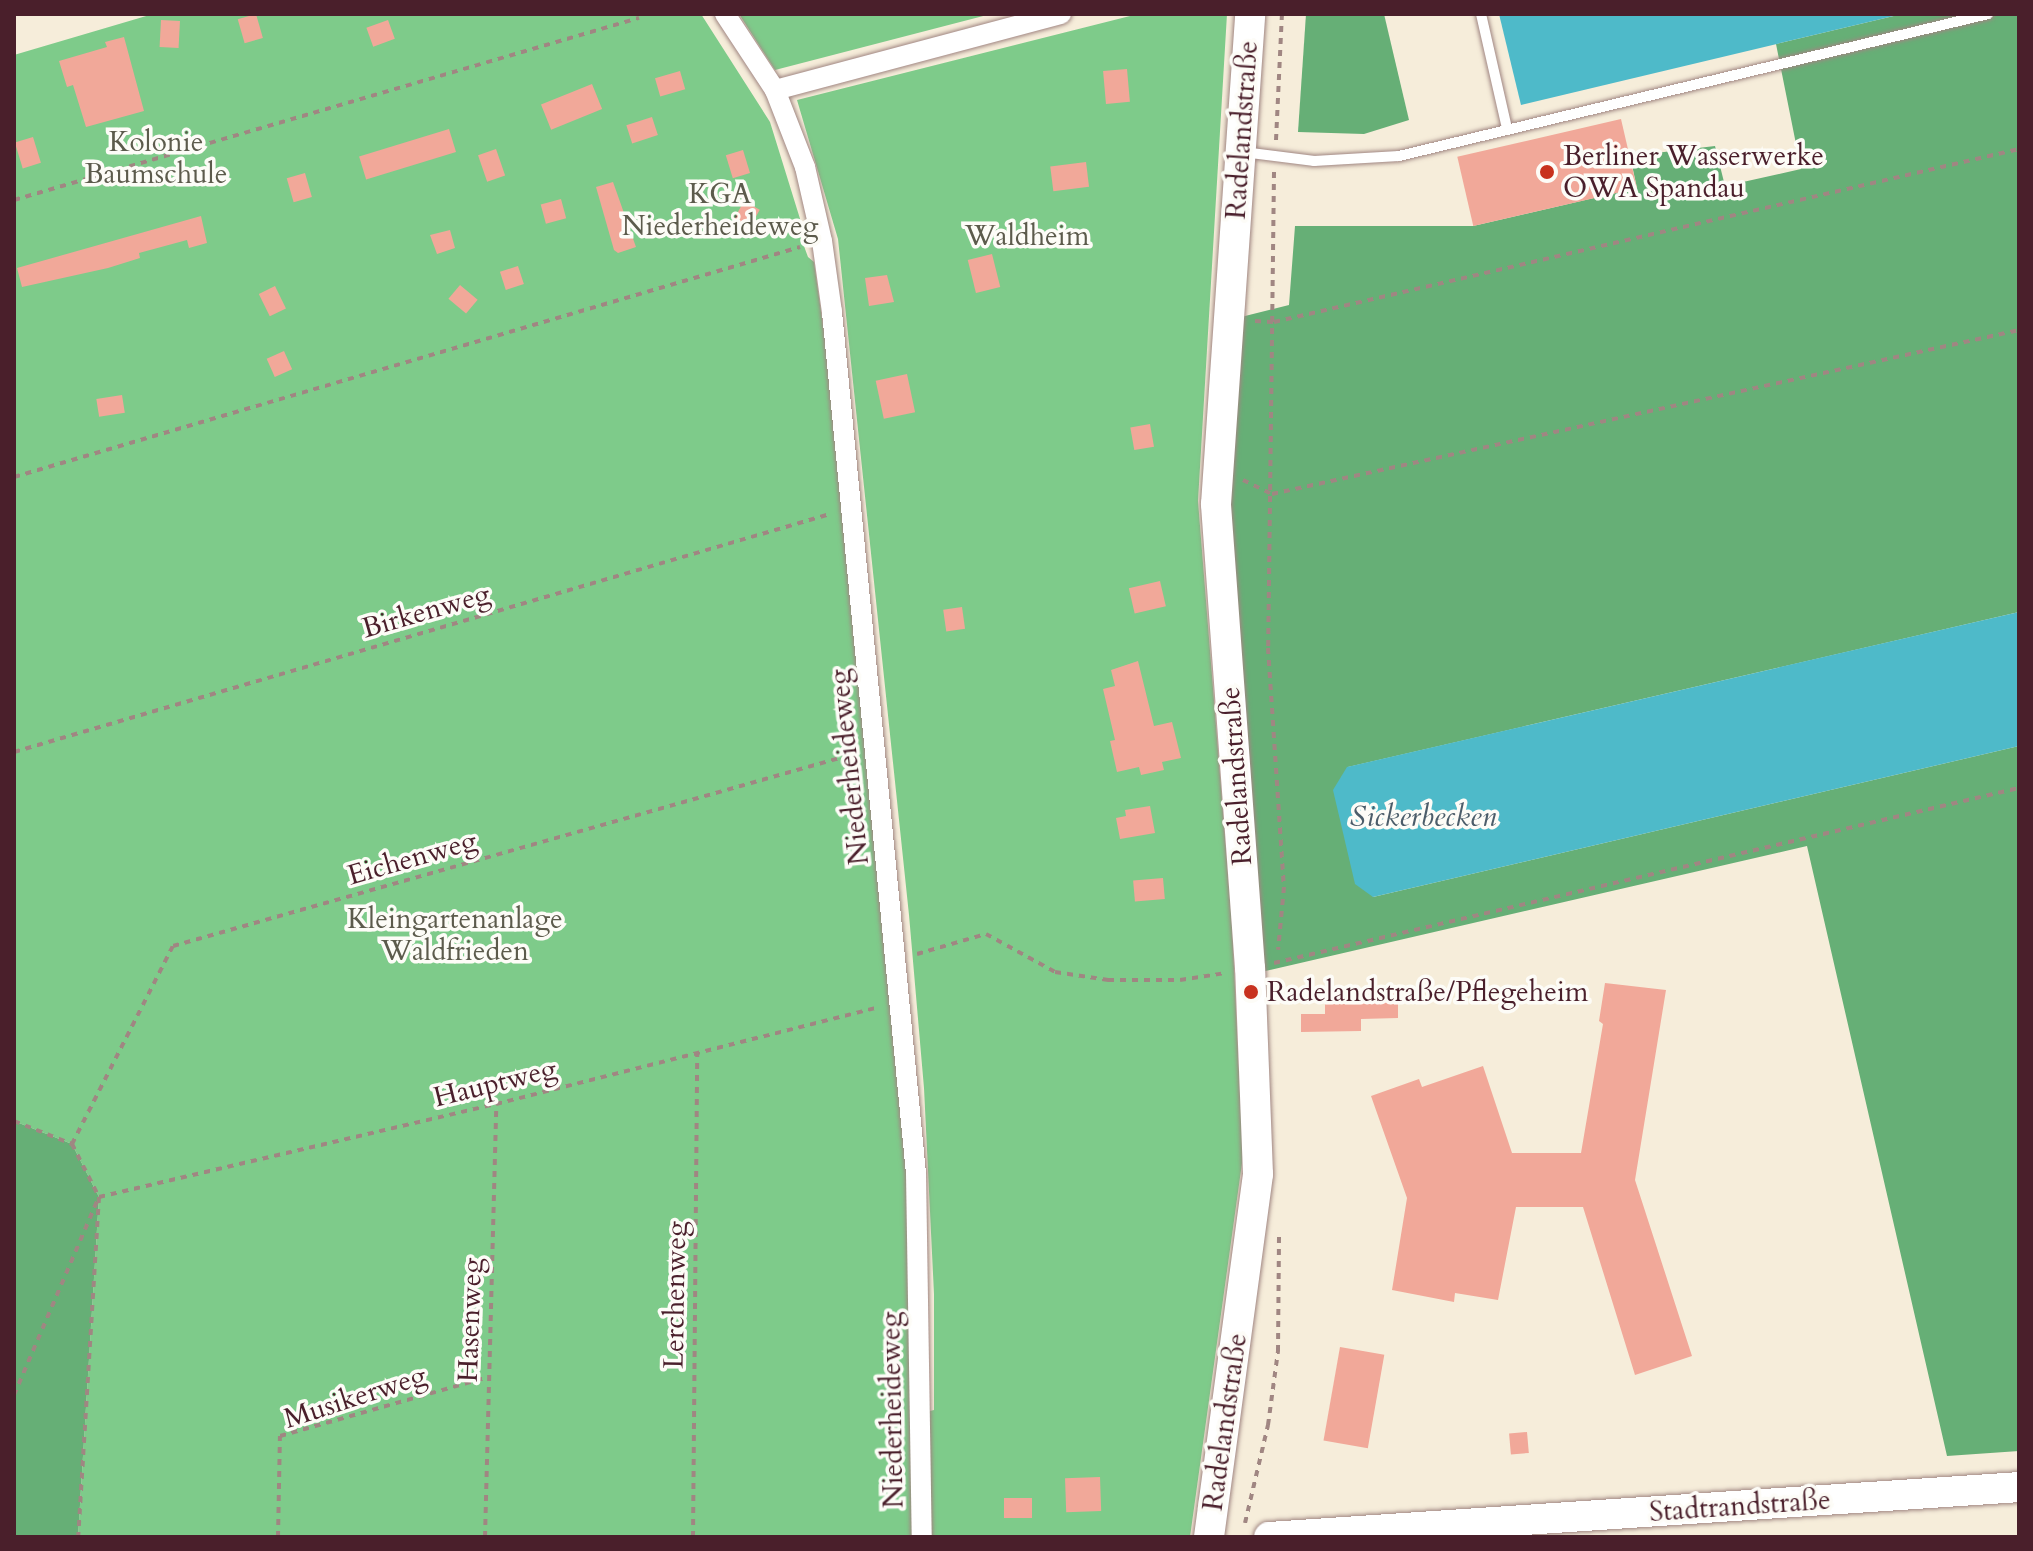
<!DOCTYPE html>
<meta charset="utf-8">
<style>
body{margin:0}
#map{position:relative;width:2033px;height:1551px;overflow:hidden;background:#f6edda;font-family:Cardo,serif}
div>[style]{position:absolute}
.green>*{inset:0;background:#7ecb8a}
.forest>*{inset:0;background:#66af76}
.water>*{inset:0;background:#4ebac9}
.building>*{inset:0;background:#f1a899;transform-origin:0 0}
.path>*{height:4px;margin-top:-2px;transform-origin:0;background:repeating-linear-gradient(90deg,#a08682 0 6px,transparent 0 12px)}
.roads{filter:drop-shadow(0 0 2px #a08682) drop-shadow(0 0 2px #a08682)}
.lane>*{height:10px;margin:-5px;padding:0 5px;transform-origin:5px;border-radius:5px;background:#fff}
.street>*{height:20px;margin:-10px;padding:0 10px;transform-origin:10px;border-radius:10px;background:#fff}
.secondary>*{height:30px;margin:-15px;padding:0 15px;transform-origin:15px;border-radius:15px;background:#fff}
.dots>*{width:22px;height:22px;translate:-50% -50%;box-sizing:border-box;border:4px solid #fdfcf7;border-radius:50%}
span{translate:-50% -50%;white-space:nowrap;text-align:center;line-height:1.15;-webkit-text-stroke:7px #fdfcf7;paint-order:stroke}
.street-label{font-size:28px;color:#4a1f2b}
.park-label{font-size:28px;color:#5c5b4c}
.poi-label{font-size:28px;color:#4a1f2b}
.left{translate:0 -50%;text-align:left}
.water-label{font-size:30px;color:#4c5d6a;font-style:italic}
.frame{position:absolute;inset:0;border:16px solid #4a1f2b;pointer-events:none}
</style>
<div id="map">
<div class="green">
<i style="clip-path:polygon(153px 14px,701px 14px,770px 122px,801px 222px,798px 230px,808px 257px,814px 262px,849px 509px,930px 1411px,934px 1410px,934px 1294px,924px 1088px,909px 915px,838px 239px,797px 100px,1138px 14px,1227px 14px,1198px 501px,1232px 925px,1243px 1156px,1190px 1537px,78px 1537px,99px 1197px,72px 1144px,14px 1121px,14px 55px)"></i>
<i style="clip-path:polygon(739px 14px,991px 14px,775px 70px)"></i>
</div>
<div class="forest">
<i style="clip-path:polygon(1306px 14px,1384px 14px,1409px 120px,1364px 134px,1298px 132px)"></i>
<i style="clip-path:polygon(1902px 14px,2019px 14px,2019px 612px,1348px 767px,1373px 897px,2019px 746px,2019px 1451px,1947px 1456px,1807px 846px,1261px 972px,1224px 503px,1237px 318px,1289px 305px,1295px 226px,1473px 226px,1637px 188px,1630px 156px,1715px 146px,1725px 186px,1801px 169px,1776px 44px)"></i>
<i style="clip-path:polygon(14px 1121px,72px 1144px,99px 1197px,78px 1537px,14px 1537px)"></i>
</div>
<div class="water">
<i style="clip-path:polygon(1499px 14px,1902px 14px,1521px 105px)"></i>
<i style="clip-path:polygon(2019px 612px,2019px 746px,1373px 897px,1355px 884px,1333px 790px,1347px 767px)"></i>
</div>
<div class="building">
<i style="left:256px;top:14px;width:25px;height:19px;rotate:74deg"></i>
<i style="left:161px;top:20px;width:19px;height:27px;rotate:3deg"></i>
<i style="left:388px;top:20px;width:20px;height:23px;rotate:70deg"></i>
<i style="clip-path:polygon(124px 37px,144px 111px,86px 127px,73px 85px,67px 87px,59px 61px,107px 47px,105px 42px)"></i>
<i style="left:1127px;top:69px;width:33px;height:24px;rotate:85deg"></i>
<i style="left:680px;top:71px;width:19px;height:26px;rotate:74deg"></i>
<i style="left:592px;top:84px;width:27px;height:55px;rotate:68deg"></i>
<i style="left:652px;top:117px;width:19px;height:27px;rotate:72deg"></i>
<i style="left:1621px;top:119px;width:71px;height:168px;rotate:77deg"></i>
<i style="left:449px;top:129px;width:24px;height:94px;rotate:73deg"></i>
<i style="left:33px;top:137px;width:27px;height:19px;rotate:73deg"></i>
<i style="left:496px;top:149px;width:28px;height:19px;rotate:71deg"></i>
<i style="left:743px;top:150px;width:24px;height:18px;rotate:73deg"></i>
<i style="left:1086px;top:162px;width:25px;height:36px;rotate:83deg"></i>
<i style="left:305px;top:173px;width:25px;height:19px;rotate:74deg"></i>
<i style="clip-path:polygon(613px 182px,636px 247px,618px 253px,614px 250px,596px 187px)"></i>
<i style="left:561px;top:199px;width:20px;height:21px;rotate:75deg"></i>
<i style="left:744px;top:201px;width:18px;height:24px;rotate:29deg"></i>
<i style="clip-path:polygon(201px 216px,207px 243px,189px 248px,187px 240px,139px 253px,140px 258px,108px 268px,22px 287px,17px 268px)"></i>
<i style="clip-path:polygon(450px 230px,455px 248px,437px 254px,430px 235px)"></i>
<i style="left:992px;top:254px;width:34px;height:25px;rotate:76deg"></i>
<i style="left:518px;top:266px;width:19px;height:19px;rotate:72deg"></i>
<i style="clip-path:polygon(887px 275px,894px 302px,869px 306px,865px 278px)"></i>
<i style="left:460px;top:285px;width:23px;height:18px;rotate:40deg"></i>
<i style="left:275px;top:286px;width:25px;height:18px;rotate:64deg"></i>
<i style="left:284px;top:351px;width:20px;height:19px;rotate:66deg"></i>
<i style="left:907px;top:374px;width:39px;height:32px;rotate:78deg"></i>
<i style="left:122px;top:395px;width:18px;height:26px;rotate:81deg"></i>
<i style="left:1150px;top:424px;width:23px;height:20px;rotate:80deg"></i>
<i style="left:1160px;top:581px;width:26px;height:32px;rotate:77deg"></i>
<i style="left:962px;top:607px;width:22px;height:19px;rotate:82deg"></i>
<i style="clip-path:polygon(1138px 661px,1154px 726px,1172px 722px,1181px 758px,1162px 762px,1164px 770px,1141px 775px,1139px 767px,1117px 772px,1110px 741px,1115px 740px,1103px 689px,1115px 686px,1111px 670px)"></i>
<i style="clip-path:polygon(1150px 806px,1155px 833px,1120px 839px,1116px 818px,1126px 816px,1125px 810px)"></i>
<i style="left:1163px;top:878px;width:21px;height:30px;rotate:85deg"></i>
<i style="clip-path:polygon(1605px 983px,1666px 990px,1635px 1180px,1692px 1356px,1635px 1375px,1583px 1207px,1516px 1207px,1498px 1300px,1455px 1293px,1454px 1302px,1392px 1290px,1407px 1198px,1371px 1096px,1419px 1079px,1422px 1087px,1483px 1066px,1512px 1153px,1581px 1153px,1603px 1024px,1599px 1021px)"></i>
<i style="clip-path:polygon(1358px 990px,1398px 990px,1398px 1018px,1361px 1019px,1361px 1031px,1301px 1032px,1301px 1014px,1325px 1014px,1325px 996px,1358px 996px)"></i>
<i style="left:1340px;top:1347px;width:45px;height:95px;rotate:10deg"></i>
<i style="left:1527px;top:1432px;width:21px;height:18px;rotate:85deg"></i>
<i style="left:1100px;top:1477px;width:34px;height:35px;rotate:88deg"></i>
<i style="left:1004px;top:1498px;width:28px;height:20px"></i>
</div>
<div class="path">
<i style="left:1276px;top:140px;width:126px;rotate:-87.3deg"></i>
<i style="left:1274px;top:172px;width:476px;rotate:90.7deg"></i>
<i style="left:1268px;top:648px;width:240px;rotate:86.2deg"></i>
<i style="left:1284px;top:887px;width:63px;rotate:95.4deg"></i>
<i style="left:14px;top:200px;width:651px;rotate:-16.24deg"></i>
<i style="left:1255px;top:321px;width:19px;rotate:3deg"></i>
<i style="left:1274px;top:322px;width:765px;rotate:-13.07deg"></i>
<i style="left:14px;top:477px;width:819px;rotate:-16.31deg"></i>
<i style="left:1243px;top:480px;width:32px;rotate:26deg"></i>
<i style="left:1272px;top:494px;width:765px;rotate:-12.38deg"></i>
<i style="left:14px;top:752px;width:850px;rotate:-16.26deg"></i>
<i style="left:917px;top:954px;width:72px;rotate:-16.2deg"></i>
<i style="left:986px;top:934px;width:79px;rotate:28.8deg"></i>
<i style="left:1055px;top:972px;width:54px;rotate:8.6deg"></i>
<i style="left:1108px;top:980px;width:72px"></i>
<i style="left:1180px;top:980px;width:47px;rotate:-8.7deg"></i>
<i style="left:1274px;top:963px;width:765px;rotate:-13.22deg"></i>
<i style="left:14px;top:1121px;width:62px;rotate:21.6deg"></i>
<i style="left:72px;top:1144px;width:59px;rotate:63deg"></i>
<i style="left:99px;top:1197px;width:341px;rotate:93.5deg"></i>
<i style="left:72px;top:1144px;width:222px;rotate:-63deg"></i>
<i style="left:173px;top:946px;width:708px;rotate:-15.75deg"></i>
<i style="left:14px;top:1395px;width:215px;rotate:-66.8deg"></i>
<i style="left:99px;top:1197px;width:408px;rotate:-13.2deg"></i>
<i style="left:496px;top:1104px;width:394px;rotate:-14.2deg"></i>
<i style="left:1245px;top:1523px;width:101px;rotate:-76.8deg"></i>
<i style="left:1268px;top:1425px;width:75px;rotate:-82.3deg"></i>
<i style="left:1278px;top:1351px;width:120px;rotate:-89.5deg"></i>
<i style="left:278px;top:1537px;width:101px;rotate:-88.9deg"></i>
<i style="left:280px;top:1436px;width:216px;rotate:-15.8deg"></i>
<i style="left:485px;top:1537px;width:433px;rotate:-88.5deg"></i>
<i style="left:693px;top:1537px;width:484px;rotate:-89.5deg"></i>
</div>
<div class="roads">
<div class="lane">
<i style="left:1481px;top:14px;width:117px;rotate:77.2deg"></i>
<i style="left:1243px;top:152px;width:72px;rotate:7.2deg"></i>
<i style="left:1314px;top:161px;width:85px;rotate:-3.4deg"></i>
<i style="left:1399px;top:156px;width:606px;rotate:-13.55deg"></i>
</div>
<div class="street">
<i style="left:725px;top:14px;width:91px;rotate:56.7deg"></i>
<i style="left:775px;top:90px;width:83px;rotate:68.7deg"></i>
<i style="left:805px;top:167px;width:76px;rotate:77.1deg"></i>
<i style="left:822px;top:241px;width:72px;rotate:82deg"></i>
<i style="left:832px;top:312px;width:865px;rotate:84.43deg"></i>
<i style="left:916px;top:1173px;width:364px;rotate:89.1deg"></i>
<i style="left:775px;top:90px;width:296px;rotate:-14.9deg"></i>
</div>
<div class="secondary">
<i style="left:1209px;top:1537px;width:366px;rotate:-82.3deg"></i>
<i style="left:1258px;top:1174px;width:206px;rotate:-92.2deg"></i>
<i style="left:1250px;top:968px;width:465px;rotate:-94.2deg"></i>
<i style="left:1216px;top:504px;width:491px;rotate:-86deg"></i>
<i style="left:1269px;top:1537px;width:752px;rotate:-3.81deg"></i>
</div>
</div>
<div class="dots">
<i style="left:1547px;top:172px;background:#c8321e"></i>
<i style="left:1251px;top:992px;background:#c8321e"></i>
</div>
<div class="street-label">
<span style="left:1242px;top:130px;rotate:-86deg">Radelandstraße</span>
<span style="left:426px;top:611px;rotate:-16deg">Birkenweg</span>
<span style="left:849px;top:767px;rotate:-96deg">Niederheideweg</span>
<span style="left:1236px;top:776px;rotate:-94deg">Radelandstraße</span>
<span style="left:412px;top:858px;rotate:-16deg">Eichenweg</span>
<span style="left:495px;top:1083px;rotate:-14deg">Hauptweg</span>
<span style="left:675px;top:1295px;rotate:-89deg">Lerchenweg</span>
<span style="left:470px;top:1320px;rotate:-88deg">Hasenweg</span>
<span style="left:355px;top:1397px;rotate:-18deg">Musikerweg</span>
<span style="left:892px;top:1410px;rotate:-91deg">Niederheideweg</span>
<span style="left:1225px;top:1422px;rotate:-82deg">Radelandstraße</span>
<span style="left:1740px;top:1506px;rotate:-4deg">Stadtrandstraße</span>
</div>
<div class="park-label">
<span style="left:156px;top:158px">Kolonie<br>Baumschule</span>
<span style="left:720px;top:210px">KGA<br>Niederheideweg</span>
<span style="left:1027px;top:236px">Waldheim</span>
<span style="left:455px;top:935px">Kleingartenanlage<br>Waldfrieden</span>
</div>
<div class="poi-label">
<span class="left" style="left:1563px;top:172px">Berliner Wasserwerke<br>OWA Spandau</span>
<span class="left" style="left:1267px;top:992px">Radelandstraße/Pflegeheim</span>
</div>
<div class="water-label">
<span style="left:1423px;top:817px">Sickerbecken</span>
</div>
<div class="frame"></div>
</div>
